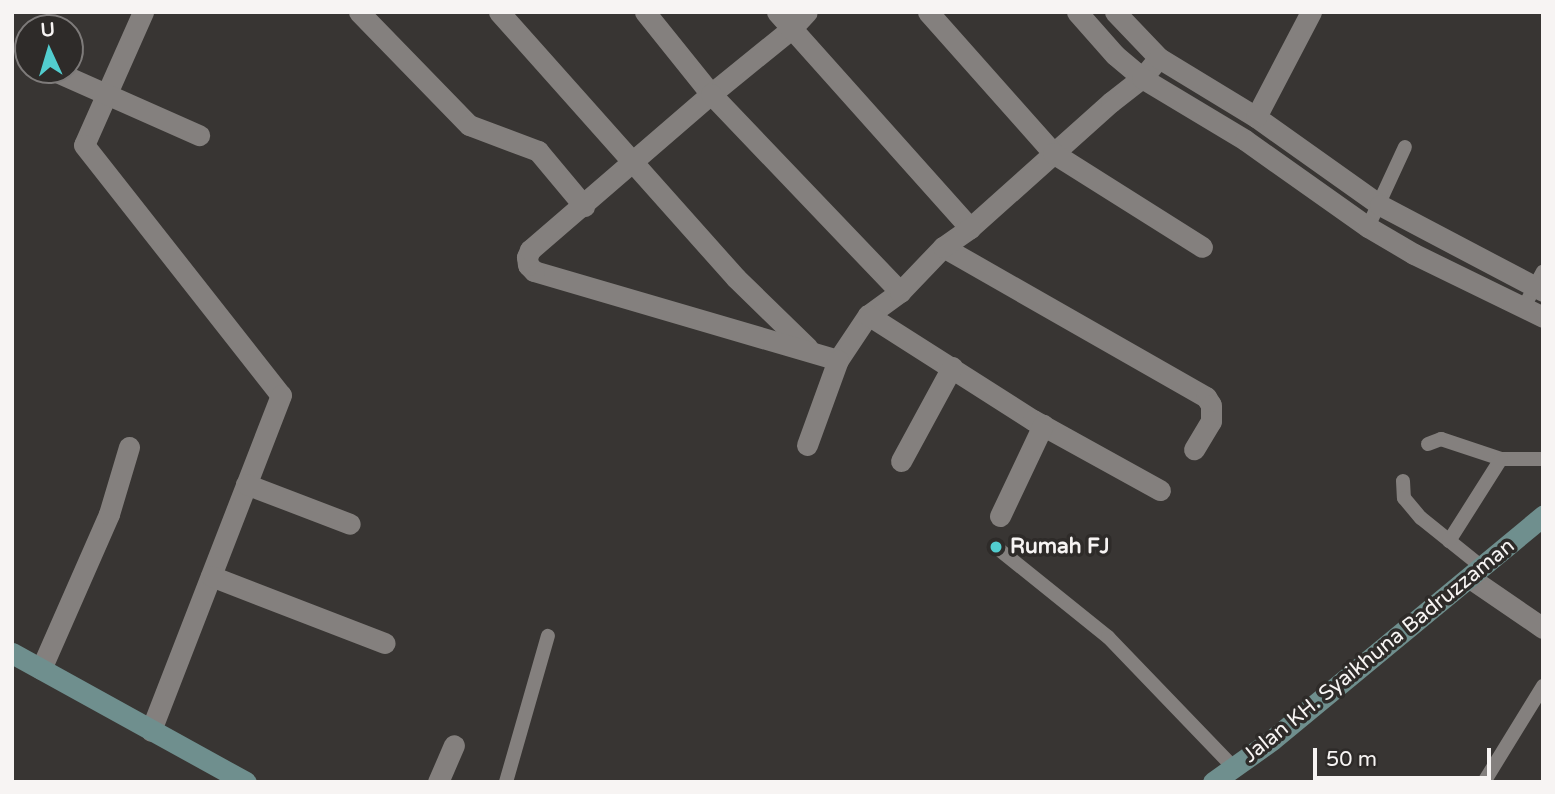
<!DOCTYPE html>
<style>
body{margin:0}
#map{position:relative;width:1555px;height:794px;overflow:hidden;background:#383533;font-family:"Varela Round",sans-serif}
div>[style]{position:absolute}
.service>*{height:14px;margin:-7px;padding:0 7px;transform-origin:7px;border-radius:7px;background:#84807e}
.minor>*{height:21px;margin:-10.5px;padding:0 10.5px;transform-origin:10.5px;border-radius:10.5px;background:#84807e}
.secondary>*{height:21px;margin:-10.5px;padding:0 10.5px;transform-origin:10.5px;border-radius:10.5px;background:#6f8f8e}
.dots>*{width:19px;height:19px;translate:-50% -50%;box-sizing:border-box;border:4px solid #2e2b29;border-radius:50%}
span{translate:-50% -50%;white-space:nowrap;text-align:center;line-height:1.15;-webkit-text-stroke:7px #2e2b29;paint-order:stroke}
.poi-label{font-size:21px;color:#f7f4f3;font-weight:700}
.left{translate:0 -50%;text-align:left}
.street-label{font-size:21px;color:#f7f4f3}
.frame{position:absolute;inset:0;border:14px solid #f7f4f3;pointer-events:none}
.north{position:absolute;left:14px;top:14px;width:70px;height:70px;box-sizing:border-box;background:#2e2b29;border:2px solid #7e7b7a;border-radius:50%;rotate:356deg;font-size:19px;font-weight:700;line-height:28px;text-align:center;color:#f7f4f3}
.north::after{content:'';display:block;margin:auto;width:24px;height:32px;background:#52cdcf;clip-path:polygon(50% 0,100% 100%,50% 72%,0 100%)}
.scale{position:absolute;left:1313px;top:748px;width:178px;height:32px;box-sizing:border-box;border:4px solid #f7f4f3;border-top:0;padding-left:9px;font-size:21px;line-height:24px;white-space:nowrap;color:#f7f4f3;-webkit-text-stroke:5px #2e2b29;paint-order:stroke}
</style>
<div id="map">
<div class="service">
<i style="left:1368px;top:227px;width:88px;rotate:-65.2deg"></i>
<i style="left:1524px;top:307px;width:40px;rotate:-62deg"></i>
<i style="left:1428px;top:444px;width:14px;rotate:-21deg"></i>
<i style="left:1441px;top:439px;width:63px;rotate:18.4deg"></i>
<i style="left:1501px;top:459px;width:42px"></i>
<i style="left:1403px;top:481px;width:17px;rotate:87deg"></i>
<i style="left:1404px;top:498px;width:26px;rotate:50deg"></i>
<i style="left:1421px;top:518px;width:78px;rotate:38.8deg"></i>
<i style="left:1449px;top:541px;width:97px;rotate:-57.6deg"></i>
<i style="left:996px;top:547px;width:144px;rotate:38.8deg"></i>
<i style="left:1108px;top:637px;width:182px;rotate:46.1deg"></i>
<i style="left:506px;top:782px;width:152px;rotate:-74deg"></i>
<i style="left:1484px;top:782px;width:113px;rotate:-58.4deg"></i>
</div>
<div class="minor">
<i style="left:143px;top:12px;width:145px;rotate:113.9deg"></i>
<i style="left:84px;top:145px;width:318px;rotate:51.8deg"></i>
<i style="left:281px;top:395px;width:360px;rotate:111.2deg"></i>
<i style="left:359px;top:12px;width:158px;rotate:45.8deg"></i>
<i style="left:469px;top:125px;width:74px;rotate:20.6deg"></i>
<i style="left:538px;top:151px;width:72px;rotate:50.1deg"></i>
<i style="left:499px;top:12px;width:356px;rotate:48.3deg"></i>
<i style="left:736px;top:278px;width:100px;rotate:44.2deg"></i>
<i style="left:645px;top:12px;width:105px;rotate:51.2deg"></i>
<i style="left:711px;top:94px;width:103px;rotate:-39.1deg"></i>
<i style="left:791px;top:29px;width:23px;rotate:-47deg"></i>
<i style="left:777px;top:12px;width:290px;rotate:48.2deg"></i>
<i style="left:970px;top:228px;width:189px;rotate:-41.8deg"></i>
<i style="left:1111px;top:102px;width:39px;rotate:-38deg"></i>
<i style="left:1142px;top:78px;width:26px;rotate:-50deg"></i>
<i style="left:928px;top:12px;width:188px;rotate:48.4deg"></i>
<i style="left:1053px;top:153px;width:176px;rotate:32.2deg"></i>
<i style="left:1077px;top:12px;width:57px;rotate:48.5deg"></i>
<i style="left:1115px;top:55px;width:35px;rotate:40deg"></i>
<i style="left:1142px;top:78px;width:120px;rotate:31deg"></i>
<i style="left:1245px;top:140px;width:151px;rotate:35.3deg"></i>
<i style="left:1368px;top:227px;width:53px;rotate:30.4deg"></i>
<i style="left:1414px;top:254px;width:144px;rotate:26deg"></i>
<i style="left:1115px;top:12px;width:64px;rotate:46.3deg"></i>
<i style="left:1159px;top:58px;width:114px;rotate:31.3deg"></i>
<i style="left:1256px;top:117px;width:152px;rotate:35.4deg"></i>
<i style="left:1380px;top:205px;width:184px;rotate:27.8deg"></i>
<i style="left:52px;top:70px;width:161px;rotate:23.9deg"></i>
<i style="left:1256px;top:117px;width:119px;rotate:-62.4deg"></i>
<i style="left:943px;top:247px;width:303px;rotate:29.7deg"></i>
<i style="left:1206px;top:397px;width:9px;rotate:58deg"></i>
<i style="left:1211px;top:405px;width:16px;rotate:90deg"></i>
<i style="left:1211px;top:421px;width:33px;rotate:121deg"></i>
<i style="left:900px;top:292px;width:39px;rotate:144deg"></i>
<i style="left:868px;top:315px;width:54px;rotate:123.7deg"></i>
<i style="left:838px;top:360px;width:317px;rotate:-163.7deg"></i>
<i style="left:534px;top:271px;width:8px;rotate:-135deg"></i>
<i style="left:528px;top:265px;width:8px;rotate:-97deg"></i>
<i style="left:527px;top:257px;width:8px;rotate:-67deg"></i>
<i style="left:530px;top:250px;width:239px;rotate:-40.8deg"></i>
<i style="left:711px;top:94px;width:274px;rotate:46.3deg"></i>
<i style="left:900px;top:292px;width:62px;rotate:-46.3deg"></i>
<i style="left:943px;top:247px;width:33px;rotate:-35deg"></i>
<i style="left:868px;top:315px;width:196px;rotate:32.5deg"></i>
<i style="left:1033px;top:420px;width:145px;rotate:28.9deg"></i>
<i style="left:807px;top:445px;width:90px;rotate:-70deg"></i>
<i style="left:901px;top:461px;width:107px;rotate:-61.5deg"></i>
<i style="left:246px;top:484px;width:111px;rotate:21deg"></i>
<i style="left:1000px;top:516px;width:101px;rotate:-64.7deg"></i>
<i style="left:211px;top:576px;width:186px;rotate:21.1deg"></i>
<i style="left:1470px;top:578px;width:88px;rotate:34.4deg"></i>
<i style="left:41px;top:669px;width:169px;rotate:-66.3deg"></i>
<i style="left:109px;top:514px;width:70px;rotate:-73.4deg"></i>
<i style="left:438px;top:782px;width:40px;rotate:-66.6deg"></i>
</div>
<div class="secondary">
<i style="left:12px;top:653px;width:267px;rotate:28.9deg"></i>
<i style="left:1213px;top:782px;width:72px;rotate:-35.4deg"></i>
<i style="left:1272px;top:740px;width:352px;rotate:-39.6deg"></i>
</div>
<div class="dots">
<i style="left:996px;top:547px;background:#52cdcf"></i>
</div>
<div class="poi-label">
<span class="left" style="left:1010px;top:547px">Rumah FJ</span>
</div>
<div class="street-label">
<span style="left:1379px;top:651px;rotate:-39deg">Jalan KH. Syaikhuna Badruzzaman</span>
</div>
<div class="frame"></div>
<div class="north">U</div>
<div class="scale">50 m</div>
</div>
